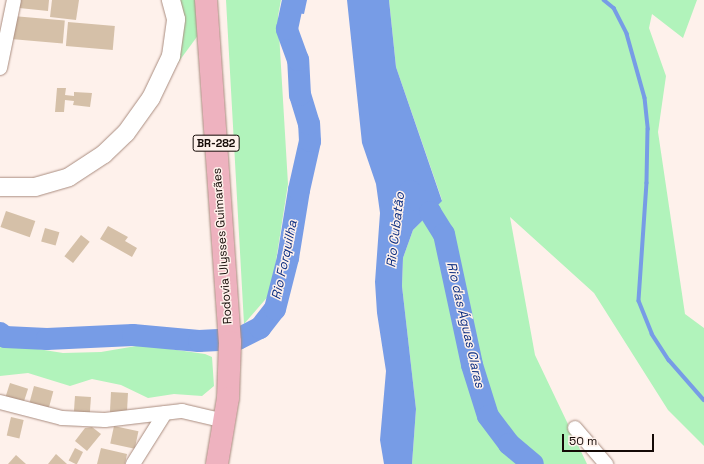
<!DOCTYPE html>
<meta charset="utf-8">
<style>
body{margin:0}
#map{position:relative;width:704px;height:464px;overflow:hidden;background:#fef1eb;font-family:"Space Grotesk",sans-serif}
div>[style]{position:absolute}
.green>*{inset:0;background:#b1f3bb}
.water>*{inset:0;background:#779ce6}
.stream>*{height:3.5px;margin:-1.75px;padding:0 1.75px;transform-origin:1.75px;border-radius:1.75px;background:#779ce6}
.river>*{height:22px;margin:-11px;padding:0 11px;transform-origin:11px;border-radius:11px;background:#779ce6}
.building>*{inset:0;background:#d5c0a8;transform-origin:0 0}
.roads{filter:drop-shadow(0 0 1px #aa8d80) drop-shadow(0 0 1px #aa8d80)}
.minor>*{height:14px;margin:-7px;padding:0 7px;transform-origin:7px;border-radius:7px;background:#fff}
.tertiary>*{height:18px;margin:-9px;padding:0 9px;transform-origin:9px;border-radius:9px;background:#fff}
.trunk>*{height:22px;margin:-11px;padding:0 11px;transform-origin:11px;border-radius:11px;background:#eeb2bf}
span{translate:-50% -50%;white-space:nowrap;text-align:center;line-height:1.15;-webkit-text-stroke:3px #fef1eb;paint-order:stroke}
.shield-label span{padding:1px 3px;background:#fef1eb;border:1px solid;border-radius:3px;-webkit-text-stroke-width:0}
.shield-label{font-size:11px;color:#140a06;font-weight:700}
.street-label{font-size:12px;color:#140a06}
.water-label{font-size:13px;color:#0b2d81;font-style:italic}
.scale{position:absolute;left:562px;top:434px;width:92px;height:18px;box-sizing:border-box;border:2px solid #140a06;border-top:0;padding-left:5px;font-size:12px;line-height:14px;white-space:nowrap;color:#140a06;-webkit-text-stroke:3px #fef1eb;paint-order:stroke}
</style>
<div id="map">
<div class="green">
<i style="clip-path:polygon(176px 0,196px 0,199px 34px,177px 64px)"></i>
<i style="clip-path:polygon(226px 0,281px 0,278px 16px,288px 184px,271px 293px,244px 324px)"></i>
<i style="clip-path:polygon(389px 0,697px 0,683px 38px,652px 14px,649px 28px,666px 76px,658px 132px,685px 314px,704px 328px,704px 446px,668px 410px,594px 293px,510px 217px,535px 355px,587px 464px,412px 464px,416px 409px,402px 286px,403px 258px,413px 230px,442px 200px,396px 67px)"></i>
<i style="clip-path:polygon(0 343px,63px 353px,101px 352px,142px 345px,205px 354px,212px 357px,214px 386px,202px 396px,174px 394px,148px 398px,121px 385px,92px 379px,70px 386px,28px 373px,0 376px)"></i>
</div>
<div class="water">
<i style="clip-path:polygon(285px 0,307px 0,304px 14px,283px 11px)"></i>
<i style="clip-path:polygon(347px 0,389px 0,396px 67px,442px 201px,413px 230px,403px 258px,402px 286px,416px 409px,412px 464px,384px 464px,380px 440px,386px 371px,377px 313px,375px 282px,380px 213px,376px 184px,362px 143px)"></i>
</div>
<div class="stream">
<i style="left:604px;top:0;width:13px;rotate:39deg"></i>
<i style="left:614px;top:8px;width:29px;rotate:63deg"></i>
<i style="left:627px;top:34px;width:66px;rotate:74.3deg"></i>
<i style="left:645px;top:98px;width:31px;rotate:84deg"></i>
<i style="left:648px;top:129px;width:54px;rotate:91.1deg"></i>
<i style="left:647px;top:183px;width:118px;rotate:93.9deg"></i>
<i style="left:639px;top:301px;width:35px;rotate:68deg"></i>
<i style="left:652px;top:334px;width:31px;rotate:57deg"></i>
<i style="left:669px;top:360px;width:53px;rotate:48.8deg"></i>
</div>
<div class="river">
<i style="left:410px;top:191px;width:29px;rotate:46deg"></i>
<i style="left:430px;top:212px;width:26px;rotate:58deg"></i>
<i style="left:444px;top:234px;width:134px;rotate:77.9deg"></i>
<i style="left:472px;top:365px;width:53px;rotate:72.6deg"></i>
<i style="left:488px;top:416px;width:35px;rotate:53deg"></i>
<i style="left:509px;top:444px;width:31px;rotate:40deg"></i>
<i style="left:0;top:333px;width:6px;rotate:39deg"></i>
<i style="left:5px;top:337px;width:42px;rotate:2.7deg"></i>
<i style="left:47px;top:339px;width:86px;rotate:-2.7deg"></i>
<i style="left:133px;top:335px;width:66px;rotate:5.2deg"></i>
<i style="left:199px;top:341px;width:39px;rotate:-3deg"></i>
<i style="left:238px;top:339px;width:25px;rotate:-27deg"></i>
<i style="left:260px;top:328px;width:24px;rotate:-52deg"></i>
<i style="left:275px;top:309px;width:53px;rotate:-75.7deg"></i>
<i style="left:288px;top:258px;width:69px;rotate:-80.8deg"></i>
<i style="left:299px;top:190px;width:50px;rotate:-77.3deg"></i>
<i style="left:310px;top:141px;width:17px;rotate:-93deg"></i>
<i style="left:309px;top:124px;width:30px;rotate:-107deg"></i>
<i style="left:300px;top:95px;width:35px;rotate:-93deg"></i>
<i style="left:298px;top:60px;width:33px;rotate:-110deg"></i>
<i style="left:287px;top:29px;width:30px;rotate:-78deg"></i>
</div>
<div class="building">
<i style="clip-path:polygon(20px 0,49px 0,48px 11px,19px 8px)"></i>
<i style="clip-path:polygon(52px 0,79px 0,76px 20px,50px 17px)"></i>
<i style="left:13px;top:16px;width:52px;height:23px;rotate:5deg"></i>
<i style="left:68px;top:22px;width:47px;height:24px;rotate:5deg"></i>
<i style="clip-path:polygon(57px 88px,66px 88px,65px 95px,74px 96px,74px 92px,92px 93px,90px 107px,73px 105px,74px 101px,65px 100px,64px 112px,55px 112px)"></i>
<i style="left:6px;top:211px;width:31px;height:17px;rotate:19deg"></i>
<i style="clip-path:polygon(108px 226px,128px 237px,125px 241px,137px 248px,132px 257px,100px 239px)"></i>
<i style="left:45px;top:228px;width:15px;height:14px;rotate:16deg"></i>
<i style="left:81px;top:235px;width:11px;height:27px;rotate:38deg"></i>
<i style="left:10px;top:383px;width:19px;height:17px;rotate:18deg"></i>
<i style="left:34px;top:386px;width:20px;height:20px;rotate:15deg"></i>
<i style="left:111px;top:392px;width:17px;height:21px;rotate:3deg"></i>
<i style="left:75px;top:396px;width:16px;height:18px;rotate:4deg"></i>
<i style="left:11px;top:417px;width:13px;height:19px;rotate:13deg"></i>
<i style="left:114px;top:426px;width:25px;height:18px;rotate:12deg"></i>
<i style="clip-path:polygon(92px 427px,101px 434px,87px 451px,75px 441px,85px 428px)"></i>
<i style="left:75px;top:448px;width:9px;height:14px;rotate:27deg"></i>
<i style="clip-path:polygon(101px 448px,127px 454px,125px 464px,97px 464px)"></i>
<i style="clip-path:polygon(56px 454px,67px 464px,48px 464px)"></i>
<i style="clip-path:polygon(16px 455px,26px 464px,8px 464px)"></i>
</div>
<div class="roads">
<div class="minor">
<i style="left:0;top:68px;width:69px;rotate:-78.4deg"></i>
<i style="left:0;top:402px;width:64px;rotate:14.5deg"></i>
<i style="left:62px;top:418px;width:43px;rotate:2.7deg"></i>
<i style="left:105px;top:420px;width:78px;rotate:-6.7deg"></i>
<i style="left:182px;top:411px;width:44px;rotate:13.1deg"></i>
<i style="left:575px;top:428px;width:48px;rotate:49.3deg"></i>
<i style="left:133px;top:464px;width:60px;rotate:-57.9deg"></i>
</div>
<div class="tertiary">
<i style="left:0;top:187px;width:35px"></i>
<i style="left:35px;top:187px;width:35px;rotate:-16deg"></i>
<i style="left:69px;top:177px;width:42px;rotate:-33.3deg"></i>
<i style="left:104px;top:154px;width:30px;rotate:-44deg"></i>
<i style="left:126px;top:133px;width:43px;rotate:-54.5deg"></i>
<i style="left:151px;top:98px;width:47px;rotate:-64.5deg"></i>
<i style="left:171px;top:56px;width:37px;rotate:-82deg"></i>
<i style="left:176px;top:19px;width:20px;rotate:-105deg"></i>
</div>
<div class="trunk">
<i style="left:206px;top:0;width:343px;rotate:86deg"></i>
<i style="left:230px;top:342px;width:56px;rotate:92deg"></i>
<i style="left:228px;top:398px;width:67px;rotate:99.5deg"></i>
</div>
</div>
<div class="shield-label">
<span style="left:216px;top:143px">BR-282</span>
</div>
<div class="street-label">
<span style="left:223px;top:246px;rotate:-94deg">Rodovia Ulysses Guimarães</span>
</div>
<div class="water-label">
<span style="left:396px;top:230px;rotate:-83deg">Rio Cubatão</span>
<span style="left:285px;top:260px;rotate:-78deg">Rio Forquilha</span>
<span style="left:465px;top:325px;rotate:77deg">Rio das Águas Claras</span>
</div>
<div class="scale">50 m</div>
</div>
